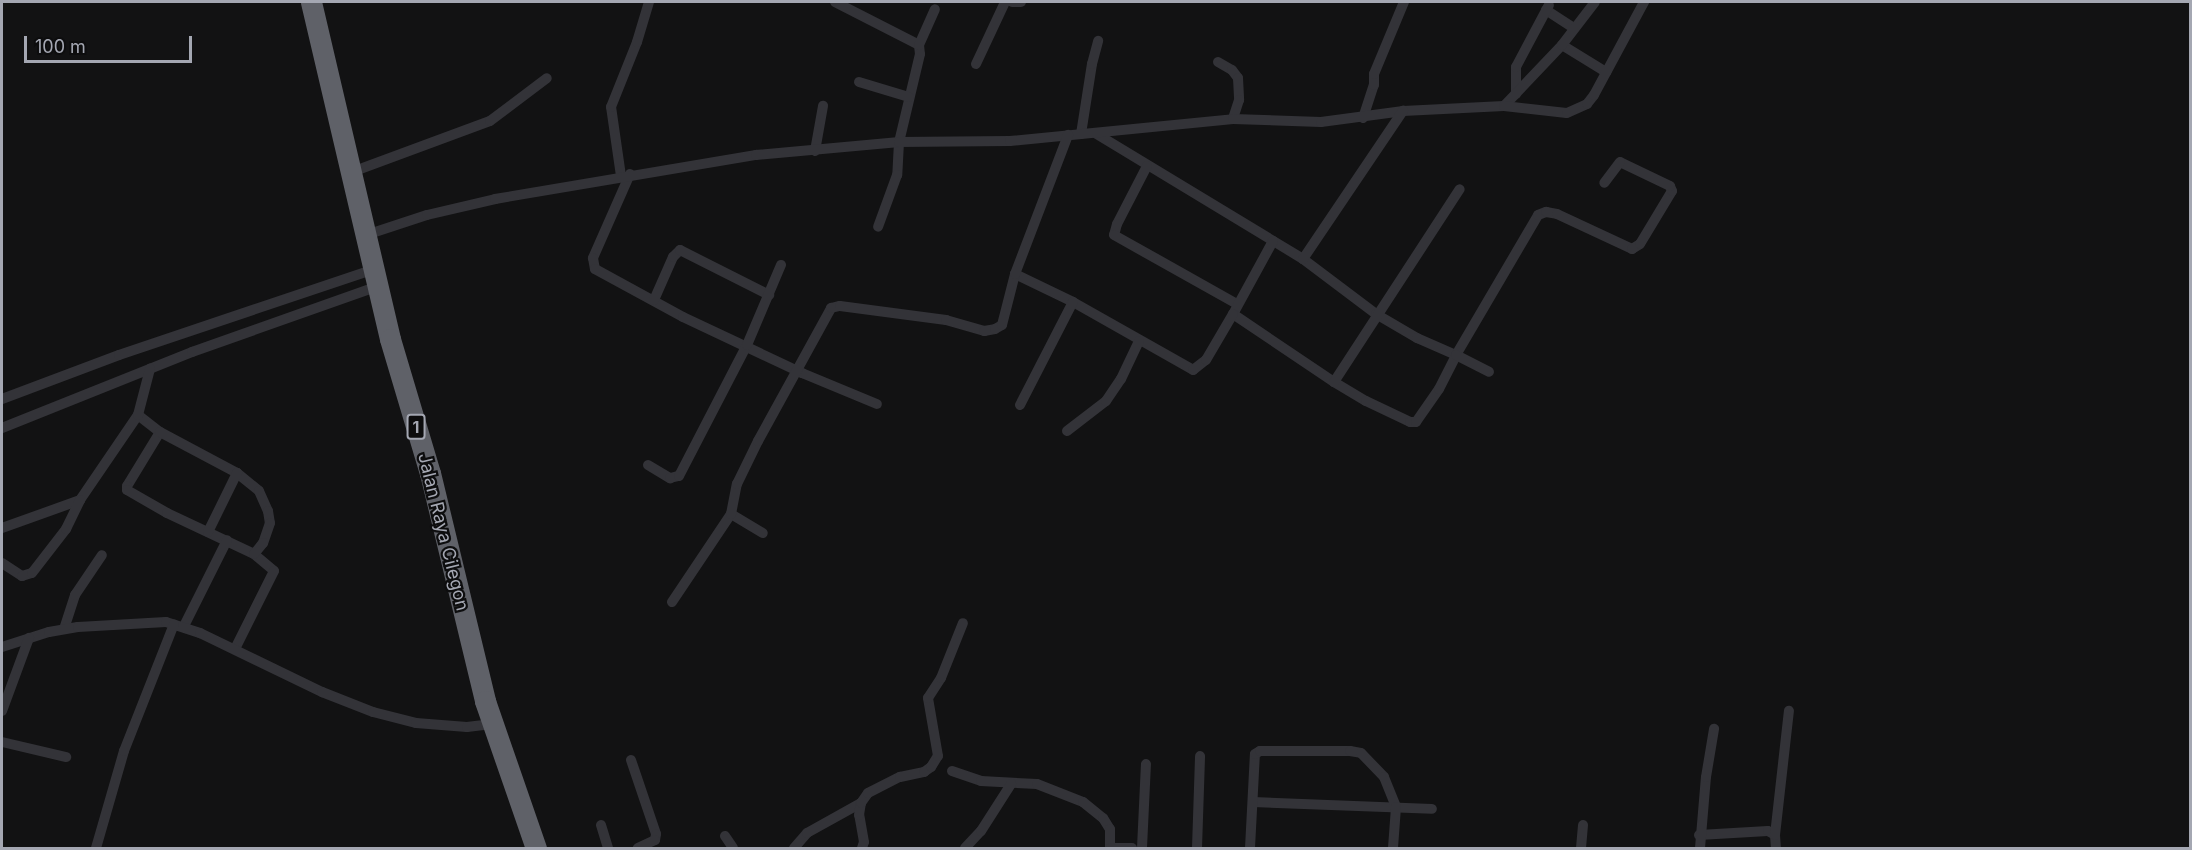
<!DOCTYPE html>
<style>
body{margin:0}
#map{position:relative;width:2192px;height:850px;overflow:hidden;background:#121213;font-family:Inter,sans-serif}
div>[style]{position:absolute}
.street>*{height:10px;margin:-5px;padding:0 5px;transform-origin:5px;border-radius:5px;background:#333338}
.highway>*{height:21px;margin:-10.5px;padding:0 10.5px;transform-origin:10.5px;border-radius:10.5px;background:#5f6168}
span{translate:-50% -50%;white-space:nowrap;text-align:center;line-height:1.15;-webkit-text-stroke:4.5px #0d0d0e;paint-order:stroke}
.shield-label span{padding:2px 4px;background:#0d0d0e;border:2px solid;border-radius:4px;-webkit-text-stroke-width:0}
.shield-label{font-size:16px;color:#a4a7b2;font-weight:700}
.street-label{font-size:18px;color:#a4a7b2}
.frame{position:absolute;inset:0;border:3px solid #a4a7b2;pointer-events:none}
.scale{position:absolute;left:24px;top:36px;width:168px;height:27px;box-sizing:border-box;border:3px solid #a4a7b2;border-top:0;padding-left:8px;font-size:18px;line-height:21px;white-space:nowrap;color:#a4a7b2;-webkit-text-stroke:4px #0d0d0e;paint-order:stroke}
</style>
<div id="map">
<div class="street">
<i style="left:835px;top:2px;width:94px;rotate:27.1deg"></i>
<i style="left:919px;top:45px;width:9px;rotate:84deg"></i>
<i style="left:920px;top:54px;width:90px;rotate:103.4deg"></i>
<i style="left:899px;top:142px;width:33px;rotate:93deg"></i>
<i style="left:897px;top:175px;width:55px;rotate:110.1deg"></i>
<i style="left:1012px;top:2px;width:9px"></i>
<i style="left:1546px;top:10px;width:33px;rotate:33deg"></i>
<i style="left:919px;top:45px;width:39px;rotate:-66deg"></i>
<i style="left:1562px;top:45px;width:52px;rotate:31.5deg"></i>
<i style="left:1218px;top:62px;width:16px;rotate:30deg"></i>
<i style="left:1232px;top:70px;width:10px;rotate:53deg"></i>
<i style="left:1238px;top:78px;width:22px;rotate:87deg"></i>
<i style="left:1239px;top:100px;width:20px;rotate:108deg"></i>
<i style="left:976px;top:64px;width:68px;rotate:-64.9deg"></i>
<i style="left:859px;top:82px;width:52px;rotate:16.7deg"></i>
<i style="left:1516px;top:94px;width:27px;rotate:-90deg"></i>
<i style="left:1516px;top:67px;width:70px;rotate:-62deg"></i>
<i style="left:1504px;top:106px;width:84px;rotate:-46.4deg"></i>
<i style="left:1562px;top:45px;width:54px;rotate:-52.5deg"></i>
<i style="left:1363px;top:118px;width:35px;rotate:-72deg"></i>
<i style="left:1374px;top:85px;width:11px;rotate:-90deg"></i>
<i style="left:1374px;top:74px;width:78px;rotate:-67.4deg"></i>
<i style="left:1095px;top:133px;width:243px;rotate:31.2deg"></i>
<i style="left:1303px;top:259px;width:91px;rotate:37deg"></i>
<i style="left:1376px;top:314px;width:48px;rotate:30.3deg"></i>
<i style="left:1417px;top:338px;width:43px;rotate:23.6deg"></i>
<i style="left:1456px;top:355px;width:162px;rotate:-59.6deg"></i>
<i style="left:1538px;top:215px;width:9px;rotate:-21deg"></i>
<i style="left:1546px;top:212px;width:11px;rotate:10deg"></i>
<i style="left:1557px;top:214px;width:83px;rotate:25deg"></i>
<i style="left:1632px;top:249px;width:9px;rotate:-32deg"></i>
<i style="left:1640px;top:244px;width:62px;rotate:-58.9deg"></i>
<i style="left:1672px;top:191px;width:5px;rotate:-112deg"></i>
<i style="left:1670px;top:186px;width:55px;rotate:-154.4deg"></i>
<i style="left:1620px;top:162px;width:26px;rotate:127deg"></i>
<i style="left:1081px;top:134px;width:71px;rotate:-81.1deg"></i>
<i style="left:1092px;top:64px;width:24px;rotate:-75deg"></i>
<i style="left:815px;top:151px;width:46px;rotate:-79.9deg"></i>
<i style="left:1147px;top:166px;width:65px;rotate:117.3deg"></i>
<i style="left:1117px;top:224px;width:11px;rotate:105deg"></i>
<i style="left:1114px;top:235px;width:141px;rotate:29.3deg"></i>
<i style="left:352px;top:172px;width:147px;rotate:-20.3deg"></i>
<i style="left:490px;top:121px;width:71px;rotate:-37deg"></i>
<i style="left:630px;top:174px;width:92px;rotate:113.8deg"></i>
<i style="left:593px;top:258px;width:11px;rotate:80deg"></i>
<i style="left:595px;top:269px;width:100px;rotate:28.6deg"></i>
<i style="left:683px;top:317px;width:132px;rotate:25.2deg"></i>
<i style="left:802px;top:373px;width:81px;rotate:22.5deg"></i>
<i style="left:621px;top:176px;width:70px;rotate:-98.2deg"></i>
<i style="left:611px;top:107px;width:70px;rotate:-68.2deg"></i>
<i style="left:637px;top:42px;width:42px;rotate:-73.3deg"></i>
<i style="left:366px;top:235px;width:64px;rotate:-18.2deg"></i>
<i style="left:427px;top:215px;width:70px;rotate:-13.2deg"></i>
<i style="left:495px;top:199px;width:265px;rotate:-9.6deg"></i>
<i style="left:756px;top:155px;width:144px;rotate:-5.2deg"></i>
<i style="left:899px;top:142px;width:111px;rotate:-0.5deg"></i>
<i style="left:1010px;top:141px;width:224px;rotate:-5.6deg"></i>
<i style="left:1233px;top:119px;width:88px;rotate:2deg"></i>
<i style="left:1321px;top:122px;width:83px;rotate:-7.6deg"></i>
<i style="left:1403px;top:111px;width:101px;rotate:-2.8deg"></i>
<i style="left:1504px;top:106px;width:63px;rotate:6.3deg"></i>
<i style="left:1567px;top:113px;width:22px;rotate:-24deg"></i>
<i style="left:1587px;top:104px;width:11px;rotate:-52deg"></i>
<i style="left:1594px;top:95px;width:106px;rotate:-61.7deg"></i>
<i style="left:1273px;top:241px;width:83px;rotate:118.7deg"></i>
<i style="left:1233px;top:314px;width:122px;rotate:34deg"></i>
<i style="left:1334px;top:382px;width:37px;rotate:31deg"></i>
<i style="left:1366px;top:401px;width:49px;rotate:25.5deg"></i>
<i style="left:1410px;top:422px;width:6px"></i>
<i style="left:1416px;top:422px;width:40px;rotate:-55.1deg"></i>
<i style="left:1439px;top:389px;width:38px;rotate:-63deg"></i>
<i style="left:1456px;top:355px;width:37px;rotate:27deg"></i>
<i style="left:1303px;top:259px;width:179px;rotate:-56deg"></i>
<i style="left:1015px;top:274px;width:64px;rotate:25.8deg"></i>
<i style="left:1073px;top:302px;width:138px;rotate:29.5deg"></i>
<i style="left:1193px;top:370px;width:16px;rotate:-38deg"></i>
<i style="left:1206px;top:360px;width:53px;rotate:-59.6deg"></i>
<i style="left:654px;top:300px;width:47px;rotate:-66.2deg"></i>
<i style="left:673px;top:257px;width:10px;rotate:-45deg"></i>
<i style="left:680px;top:250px;width:100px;rotate:26.8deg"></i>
<i style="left:1334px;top:382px;width:230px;rotate:-56.9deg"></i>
<i style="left:2px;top:399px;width:125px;rotate:-20.6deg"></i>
<i style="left:119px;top:355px;width:269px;rotate:-18.6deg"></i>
<i style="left:1020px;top:405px;width:116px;rotate:-62.8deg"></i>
<i style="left:138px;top:415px;width:28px;rotate:38deg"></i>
<i style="left:160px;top:432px;width:63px;rotate:121.4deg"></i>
<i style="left:127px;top:486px;width:4px;rotate:90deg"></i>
<i style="left:127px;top:490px;width:46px;rotate:29.9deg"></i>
<i style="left:167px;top:513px;width:96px;rotate:25.2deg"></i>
<i style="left:254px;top:554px;width:26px;rotate:40deg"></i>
<i style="left:274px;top:571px;width:87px;rotate:116.6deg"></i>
<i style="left:2px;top:428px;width:205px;rotate:-21.8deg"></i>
<i style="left:192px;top:352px;width:197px;rotate:-19.5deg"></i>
<i style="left:1067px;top:431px;width:49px;rotate:-37.6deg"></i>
<i style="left:1106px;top:401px;width:27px;rotate:-56deg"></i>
<i style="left:1121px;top:379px;width:42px;rotate:-64.7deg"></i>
<i style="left:160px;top:432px;width:87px;rotate:28deg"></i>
<i style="left:237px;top:473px;width:28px;rotate:39deg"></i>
<i style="left:259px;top:491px;width:22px;rotate:66deg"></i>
<i style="left:268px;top:511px;width:12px;rotate:81deg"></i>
<i style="left:270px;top:523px;width:21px;rotate:109deg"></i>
<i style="left:263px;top:543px;width:14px;rotate:129deg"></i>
<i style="left:648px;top:465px;width:26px;rotate:31deg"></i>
<i style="left:670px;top:478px;width:9px;rotate:-13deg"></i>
<i style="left:679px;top:476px;width:148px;rotate:-62.6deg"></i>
<i style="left:747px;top:345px;width:87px;rotate:-67deg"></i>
<i style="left:731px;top:514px;width:37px;rotate:31deg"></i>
<i style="left:2px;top:528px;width:83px;rotate:-19.7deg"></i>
<i style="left:80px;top:500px;width:103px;rotate:-55.7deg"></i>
<i style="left:138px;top:415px;width:48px;rotate:-75.4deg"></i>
<i style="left:208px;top:532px;width:66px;rotate:-63.8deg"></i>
<i style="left:2px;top:563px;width:24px;rotate:33deg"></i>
<i style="left:22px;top:576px;width:10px;rotate:-17deg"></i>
<i style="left:32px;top:573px;width:56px;rotate:-52.3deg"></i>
<i style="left:66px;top:529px;width:32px;rotate:-64deg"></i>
<i style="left:672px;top:602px;width:106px;rotate:-56.2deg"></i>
<i style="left:731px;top:514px;width:31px;rotate:-79deg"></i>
<i style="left:737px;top:484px;width:48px;rotate:-64deg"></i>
<i style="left:758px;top:441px;width:152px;rotate:-61.2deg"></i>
<i style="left:831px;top:308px;width:9px;rotate:-13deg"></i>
<i style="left:840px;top:306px;width:107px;rotate:7.5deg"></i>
<i style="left:946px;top:320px;width:40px;rotate:16deg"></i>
<i style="left:984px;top:331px;width:11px;rotate:-10deg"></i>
<i style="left:995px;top:329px;width:8px;rotate:-30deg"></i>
<i style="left:1002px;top:325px;width:53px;rotate:-75.7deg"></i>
<i style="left:1015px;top:274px;width:149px;rotate:-69.1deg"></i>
<i style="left:184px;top:626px;width:96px;rotate:-63.4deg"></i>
<i style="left:64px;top:629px;width:36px;rotate:-72deg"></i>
<i style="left:75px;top:595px;width:48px;rotate:-56deg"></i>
<i style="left:2px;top:647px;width:49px;rotate:-17.7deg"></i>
<i style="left:49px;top:632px;width:29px;rotate:-10deg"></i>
<i style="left:78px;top:627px;width:88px;rotate:-3.3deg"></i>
<i style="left:166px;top:622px;width:36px;rotate:18deg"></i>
<i style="left:200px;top:633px;width:136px;rotate:25.8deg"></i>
<i style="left:322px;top:692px;width:55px;rotate:21.4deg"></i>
<i style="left:373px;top:712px;width:44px;rotate:14.3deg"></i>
<i style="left:416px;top:723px;width:51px;rotate:4.5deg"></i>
<i style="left:467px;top:727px;width:25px;rotate:-7deg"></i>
<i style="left:2px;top:711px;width:78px;rotate:-69.7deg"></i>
<i style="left:2px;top:742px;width:66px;rotate:13.2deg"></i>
<i style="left:631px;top:760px;width:78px;rotate:71.3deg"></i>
<i style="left:656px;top:834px;width:6px;rotate:99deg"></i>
<i style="left:655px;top:840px;width:19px;rotate:155deg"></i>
<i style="left:952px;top:771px;width:31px;rotate:19deg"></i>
<i style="left:981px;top:781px;width:56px;rotate:3.1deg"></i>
<i style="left:1037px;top:784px;width:49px;rotate:21.4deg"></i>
<i style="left:1083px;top:802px;width:26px;rotate:39deg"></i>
<i style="left:1103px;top:818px;width:13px;rotate:58deg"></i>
<i style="left:1110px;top:829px;width:19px;rotate:90deg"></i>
<i style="left:1253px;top:802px;width:179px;rotate:2.2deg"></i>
<i style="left:601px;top:825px;width:24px;rotate:73deg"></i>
<i style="left:1699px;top:835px;width:69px;rotate:-3.3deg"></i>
<i style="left:1768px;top:831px;width:8px;rotate:30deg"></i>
<i style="left:1775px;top:835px;width:13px;rotate:86deg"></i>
<i style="left:1775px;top:835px;width:125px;rotate:-83.6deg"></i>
<i style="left:725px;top:836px;width:14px;rotate:56deg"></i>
<i style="left:96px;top:848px;width:101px;rotate:-73.9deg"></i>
<i style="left:124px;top:751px;width:136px;rotate:-68.5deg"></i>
<i style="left:794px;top:848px;width:20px;rotate:-49deg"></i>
<i style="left:807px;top:833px;width:62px;rotate:-29.1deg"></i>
<i style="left:862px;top:848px;width:6px;rotate:-72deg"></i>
<i style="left:864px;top:842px;width:27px;rotate:-100deg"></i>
<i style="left:859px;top:815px;width:12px;rotate:-81deg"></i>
<i style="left:861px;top:803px;width:12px;rotate:-55deg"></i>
<i style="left:868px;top:793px;width:36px;rotate:-27deg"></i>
<i style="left:900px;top:777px;width:25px;rotate:-12deg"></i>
<i style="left:924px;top:772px;width:9px;rotate:-36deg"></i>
<i style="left:931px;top:767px;width:13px;rotate:-58deg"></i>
<i style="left:938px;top:756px;width:59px;rotate:-99.8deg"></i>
<i style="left:928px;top:698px;width:24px;rotate:-57deg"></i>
<i style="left:941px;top:678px;width:59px;rotate:-68.2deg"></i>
<i style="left:965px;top:848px;width:23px;rotate:-47deg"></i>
<i style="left:981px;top:831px;width:56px;rotate:-57.4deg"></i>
<i style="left:1111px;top:848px;width:21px"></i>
<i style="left:1142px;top:848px;width:84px;rotate:-87.3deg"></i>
<i style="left:1197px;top:848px;width:92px;rotate:-88.1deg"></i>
<i style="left:1250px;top:848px;width:94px;rotate:-87deg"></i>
<i style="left:1255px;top:754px;width:6px;rotate:-31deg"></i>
<i style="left:1260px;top:751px;width:90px"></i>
<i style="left:1350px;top:751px;width:11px;rotate:10deg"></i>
<i style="left:1361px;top:753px;width:33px;rotate:46deg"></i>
<i style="left:1384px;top:777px;width:32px;rotate:68deg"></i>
<i style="left:1396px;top:807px;width:41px;rotate:94.2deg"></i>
<i style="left:1581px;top:848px;width:23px;rotate:-85deg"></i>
<i style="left:1700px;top:848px;width:71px;rotate:-85.2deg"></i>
<i style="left:1706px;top:777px;width:49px;rotate:-80.5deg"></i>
</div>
<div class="highway">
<i style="left:311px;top:2px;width:346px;rotate:76.8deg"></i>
<i style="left:390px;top:339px;width:140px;rotate:73.4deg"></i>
<i style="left:430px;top:473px;width:235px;rotate:76.4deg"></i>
<i style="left:485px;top:701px;width:156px;rotate:70.9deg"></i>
</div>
<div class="shield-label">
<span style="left:416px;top:427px">1</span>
</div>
<div class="street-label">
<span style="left:443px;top:532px;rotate:76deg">Jalan Raya Cilegon</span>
</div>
<div class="frame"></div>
<div class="scale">100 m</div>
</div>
